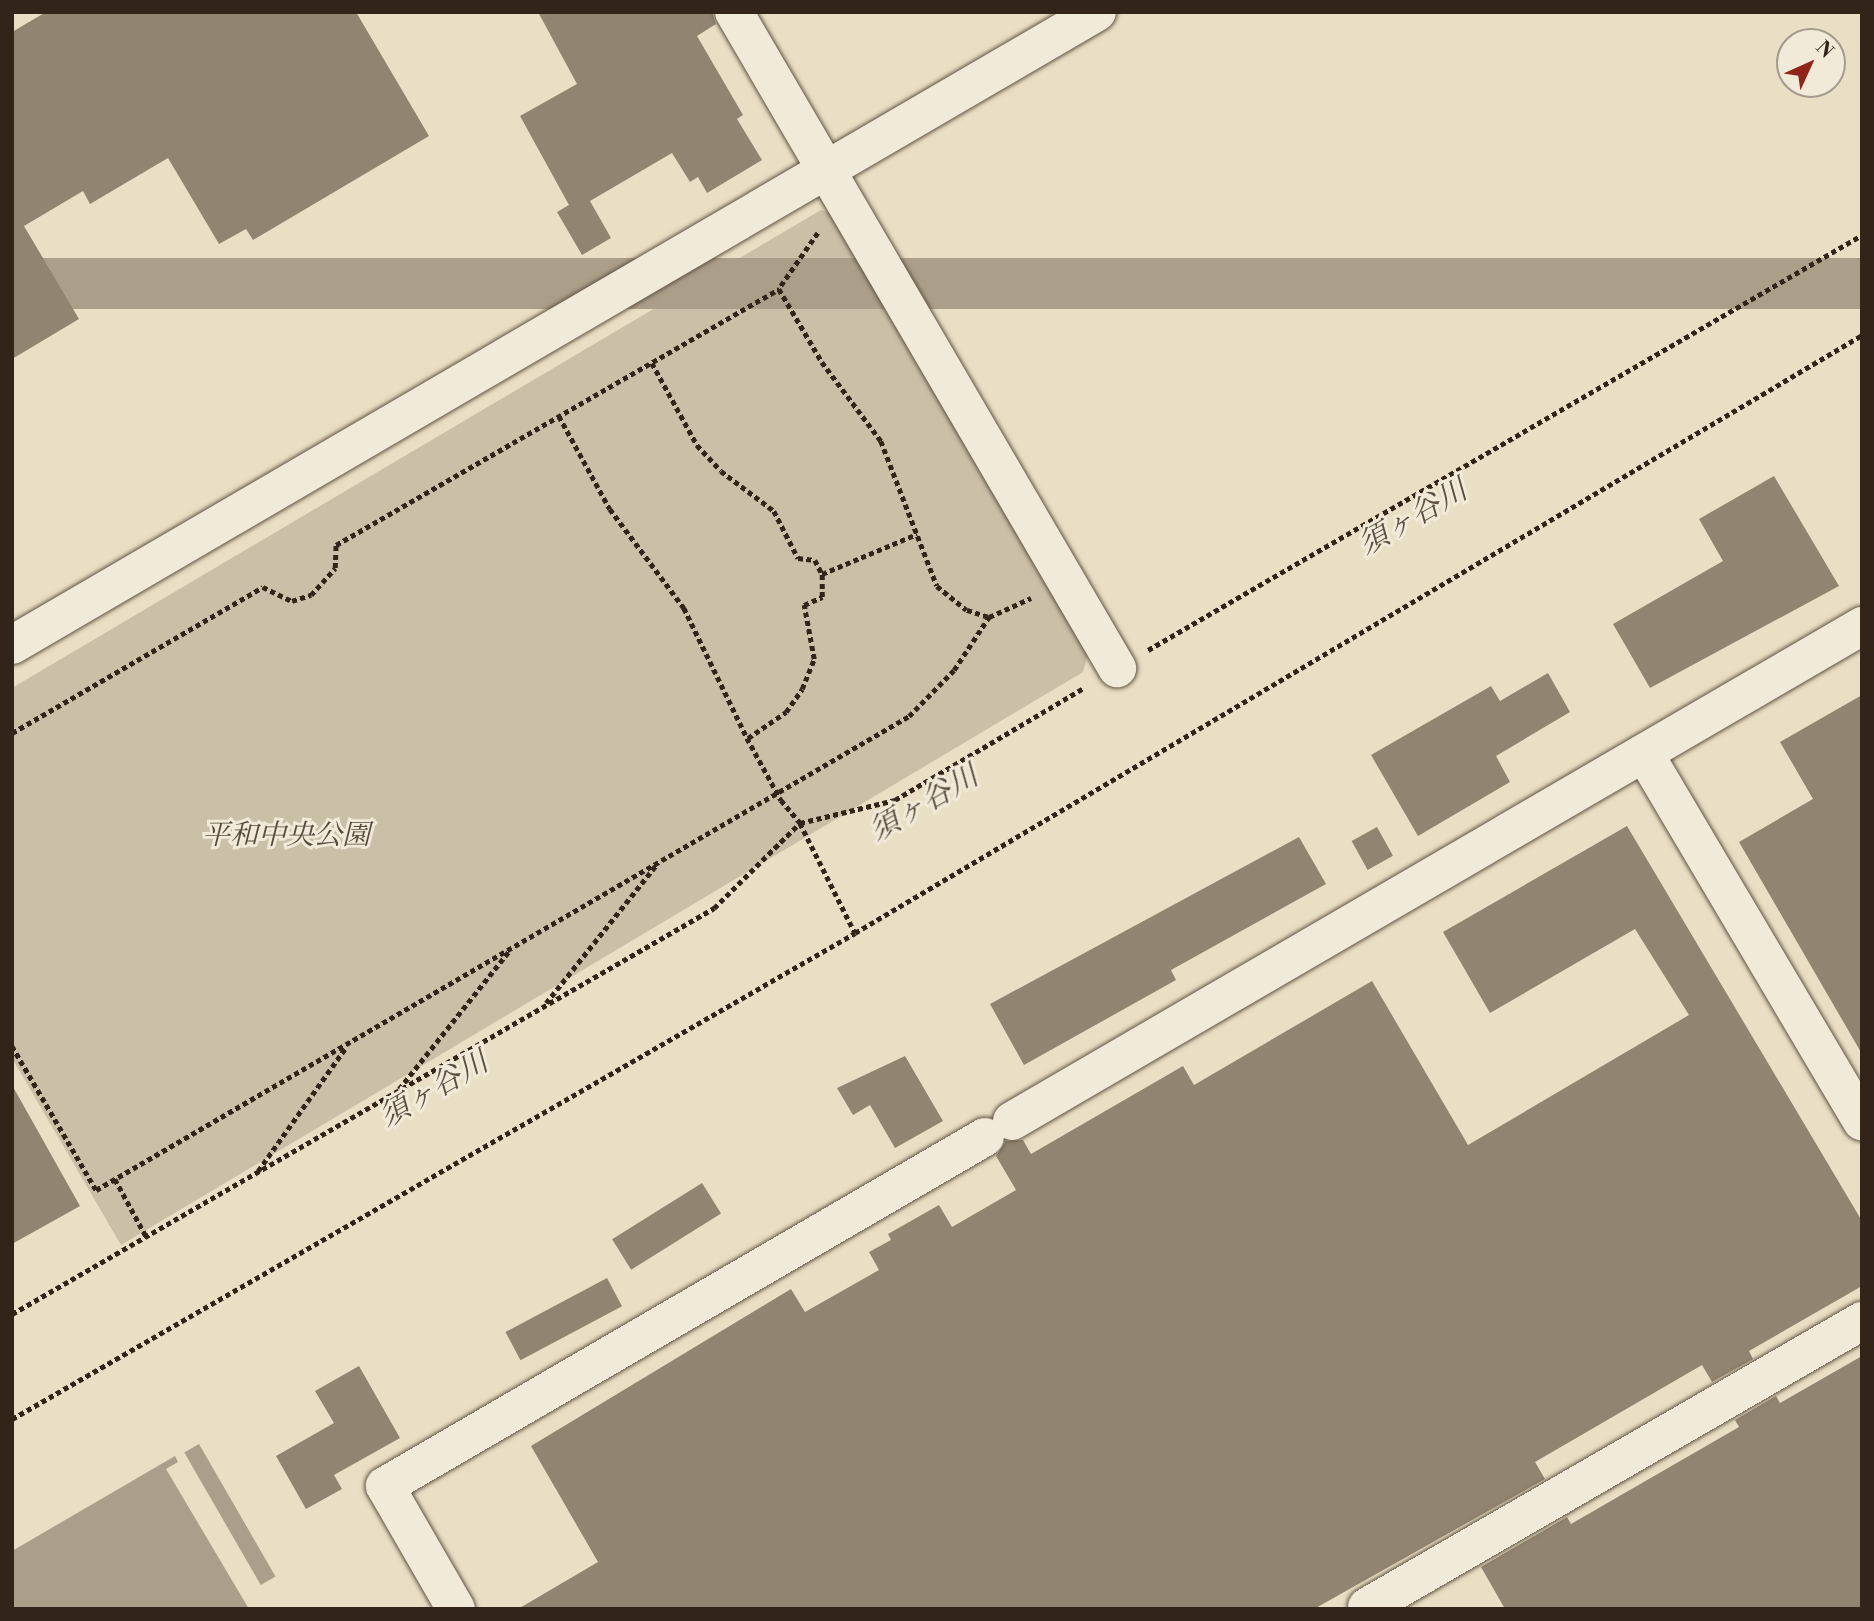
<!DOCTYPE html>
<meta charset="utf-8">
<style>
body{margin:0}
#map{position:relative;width:1874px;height:1621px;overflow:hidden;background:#e9dfc4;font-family:"Libre Bodoni","Noto Serif JP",serif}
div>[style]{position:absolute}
.green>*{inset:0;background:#cabfa7}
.water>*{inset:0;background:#ab9f8a;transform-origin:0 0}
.building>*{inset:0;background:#918571;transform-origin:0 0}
.path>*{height:4.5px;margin-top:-2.25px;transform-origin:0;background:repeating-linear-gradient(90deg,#322418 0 5px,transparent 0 8.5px)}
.roads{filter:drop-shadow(0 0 2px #605343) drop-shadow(0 0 2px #605343)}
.minor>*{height:38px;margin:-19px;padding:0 19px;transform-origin:19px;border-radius:19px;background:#f1ead9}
span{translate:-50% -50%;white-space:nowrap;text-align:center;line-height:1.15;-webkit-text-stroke:6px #f1ead9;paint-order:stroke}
.park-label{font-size:28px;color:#584b3c;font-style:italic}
.water-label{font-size:30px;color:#5c4f40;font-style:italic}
.frame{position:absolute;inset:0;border:14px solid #322418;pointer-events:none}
.north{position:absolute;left:1776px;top:28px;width:70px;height:70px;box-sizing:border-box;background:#f1ead9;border:2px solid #a59b8c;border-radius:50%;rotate:45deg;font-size:19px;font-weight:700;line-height:28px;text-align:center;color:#322418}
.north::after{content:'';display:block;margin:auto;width:24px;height:32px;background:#8f2418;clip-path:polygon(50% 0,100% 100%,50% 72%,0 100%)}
</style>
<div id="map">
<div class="green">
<i style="clip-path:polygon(821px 210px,833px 214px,1088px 654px,1083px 672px,121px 1245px,12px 1058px,12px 688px)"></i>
</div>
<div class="water">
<i style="left:1862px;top:258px;width:51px;height:2144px;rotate:90deg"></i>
<i style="left:199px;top:1444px;width:153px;height:17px;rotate:60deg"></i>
<i style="clip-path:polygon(175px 1456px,178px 1462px,166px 1469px,249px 1609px,12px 1609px,12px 1551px)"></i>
</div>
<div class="building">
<i style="clip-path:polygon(46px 12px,356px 12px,429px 136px,253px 240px,246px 229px,219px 244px,168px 158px,90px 204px,83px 191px,24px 226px,79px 319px,12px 359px,12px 32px)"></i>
<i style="clip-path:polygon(538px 12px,712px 12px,716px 24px,697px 36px,743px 115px,737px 119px,762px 160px,707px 193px,698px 177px,690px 182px,672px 153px,590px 201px,611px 238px,582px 255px,557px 212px,569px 205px,520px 116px,577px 84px)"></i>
<i style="clip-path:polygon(1774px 476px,1839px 586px,1650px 688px,1613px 624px,1723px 561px,1699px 519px)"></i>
<i style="clip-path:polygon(1548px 673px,1570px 712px,1496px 756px,1510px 782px,1418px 836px,1371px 755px,1491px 686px,1500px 701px)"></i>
<i style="clip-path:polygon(1862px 695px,1862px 1054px,1739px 842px,1813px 799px,1780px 742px)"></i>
<i style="clip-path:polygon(1627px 826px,1862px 1221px,1862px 1286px,1749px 1351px,1753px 1359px,1712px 1382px,1702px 1365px,1535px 1462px,1545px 1479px,1314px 1609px,518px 1609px,598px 1562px,531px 1446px,791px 1289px,805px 1312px,879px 1270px,869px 1252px,891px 1240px,888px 1234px,939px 1205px,952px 1227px,1016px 1190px,996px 1156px,1006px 1141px,1023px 1140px,1031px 1154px,1183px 1066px,1194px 1085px,1372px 981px,1468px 1145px,1689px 1015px,1635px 929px,1490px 1013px,1443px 932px)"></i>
<i style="left:1377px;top:827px;width:33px;height:29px;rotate:61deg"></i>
<i style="clip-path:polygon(1299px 837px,1326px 884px,1171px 970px,1176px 980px,1024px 1065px,990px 1004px)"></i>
<i style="clip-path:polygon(905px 1056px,943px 1121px,895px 1148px,870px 1105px,853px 1115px,837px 1088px)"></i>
<i style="clip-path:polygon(12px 1085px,80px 1206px,12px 1244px)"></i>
<i style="left:702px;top:1183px;width:36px;height:106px;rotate:58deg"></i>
<i style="left:607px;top:1278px;width:32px;height:115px;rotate:62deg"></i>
<i style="clip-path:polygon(1862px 1356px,1862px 1609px,1505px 1609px,1481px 1567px,1567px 1517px,1571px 1524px,1739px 1427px,1735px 1420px,1776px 1396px,1780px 1403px)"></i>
<i style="clip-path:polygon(359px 1366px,400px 1438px,334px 1475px,342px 1489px,306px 1509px,276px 1456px,334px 1423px,315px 1391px)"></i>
</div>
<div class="path">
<i style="left:818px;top:233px;width:68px;rotate:124.9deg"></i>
<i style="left:779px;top:289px;width:85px;rotate:59.5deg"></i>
<i style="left:822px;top:362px;width:99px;rotate:53.2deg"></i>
<i style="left:881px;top:441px;width:155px;rotate:68.9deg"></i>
<i style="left:937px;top:586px;width:38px;rotate:39deg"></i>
<i style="left:967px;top:610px;width:23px;rotate:18deg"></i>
<i style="left:989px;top:617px;width:46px;rotate:-24.3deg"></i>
<i style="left:652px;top:363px;width:94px;rotate:61.2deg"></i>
<i style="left:697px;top:445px;width:35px;rotate:47deg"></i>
<i style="left:721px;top:471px;width:66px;rotate:37deg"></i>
<i style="left:774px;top:511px;width:53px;rotate:62.9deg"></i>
<i style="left:798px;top:558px;width:17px;rotate:7deg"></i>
<i style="left:815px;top:560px;width:16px;rotate:63deg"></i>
<i style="left:822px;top:574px;width:103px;rotate:-22.8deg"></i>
<i style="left:559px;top:416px;width:106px;rotate:61.3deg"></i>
<i style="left:610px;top:509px;width:124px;rotate:53.2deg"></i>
<i style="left:684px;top:608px;width:144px;rotate:64.1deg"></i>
<i style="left:747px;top:738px;width:71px;rotate:61.3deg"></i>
<i style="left:781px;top:800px;width:30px;rotate:50deg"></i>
<i style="left:800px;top:823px;width:123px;rotate:63.4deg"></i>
<i style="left:1148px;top:650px;width:826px;rotate:-30.17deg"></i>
<i style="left:12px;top:733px;width:290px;rotate:-30.2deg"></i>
<i style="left:263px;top:587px;width:32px;rotate:26deg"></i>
<i style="left:292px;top:601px;width:20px;rotate:-18deg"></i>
<i style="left:311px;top:595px;width:36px;rotate:-48deg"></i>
<i style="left:335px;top:568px;width:23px;rotate:-88deg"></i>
<i style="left:336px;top:545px;width:512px;rotate:-30.02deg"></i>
<i style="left:748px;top:738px;width:46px;rotate:-34.4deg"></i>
<i style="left:786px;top:712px;width:28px;rotate:-55deg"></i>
<i style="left:802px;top:689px;width:32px;rotate:-68deg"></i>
<i style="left:814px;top:659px;width:55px;rotate:-100.5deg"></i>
<i style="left:804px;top:605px;width:20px;rotate:-24deg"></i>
<i style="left:822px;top:597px;width:23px;rotate:-90deg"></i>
<i style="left:546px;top:1003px;width:176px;rotate:-51.4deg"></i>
<i style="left:12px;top:1046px;width:167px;rotate:59.7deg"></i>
<i style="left:96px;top:1190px;width:941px;rotate:-30.24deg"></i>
<i style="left:909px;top:716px;width:64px;rotate:-45.6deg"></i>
<i style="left:954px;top:670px;width:64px;rotate:-56.6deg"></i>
<i style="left:399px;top:1089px;width:176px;rotate:-51.4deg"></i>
<i style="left:258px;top:1171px;width:152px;rotate:-54.6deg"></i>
<i style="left:115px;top:1179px;width:65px;rotate:61.5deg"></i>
<i style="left:12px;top:1314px;width:811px;rotate:-30.04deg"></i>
<i style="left:714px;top:908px;width:121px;rotate:-44.7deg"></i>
<i style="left:800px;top:823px;width:98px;rotate:-13.6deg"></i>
<i style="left:895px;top:800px;width:220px;rotate:-30.7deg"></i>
<i style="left:12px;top:1419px;width:973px;rotate:-29.96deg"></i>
<i style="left:855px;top:933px;width:1171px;rotate:-30.7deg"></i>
</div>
<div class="roads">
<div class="minor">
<i style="left:734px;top:12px;width:760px;rotate:59.72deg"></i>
<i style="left:12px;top:645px;width:1256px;rotate:-30.26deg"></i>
<i style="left:1644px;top:753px;width:428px;rotate:59.4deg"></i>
<i style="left:1012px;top:1121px;width:984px;rotate:-30.21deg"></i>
<i style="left:1367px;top:1607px;width:572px;rotate:-30.02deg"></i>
<i style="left:456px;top:1609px;width:142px;rotate:-120deg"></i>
<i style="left:385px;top:1486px;width:694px;rotate:-30.19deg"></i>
</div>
</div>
<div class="park-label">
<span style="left:286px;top:836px">平和中央公園</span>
</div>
<div class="water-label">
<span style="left:1413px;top:518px;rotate:-30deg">須ヶ谷川</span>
<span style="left:924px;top:804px;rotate:-30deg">須ヶ谷川</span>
<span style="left:434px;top:1090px;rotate:-30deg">須ヶ谷川</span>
</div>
<div class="frame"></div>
<div class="north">N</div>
</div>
